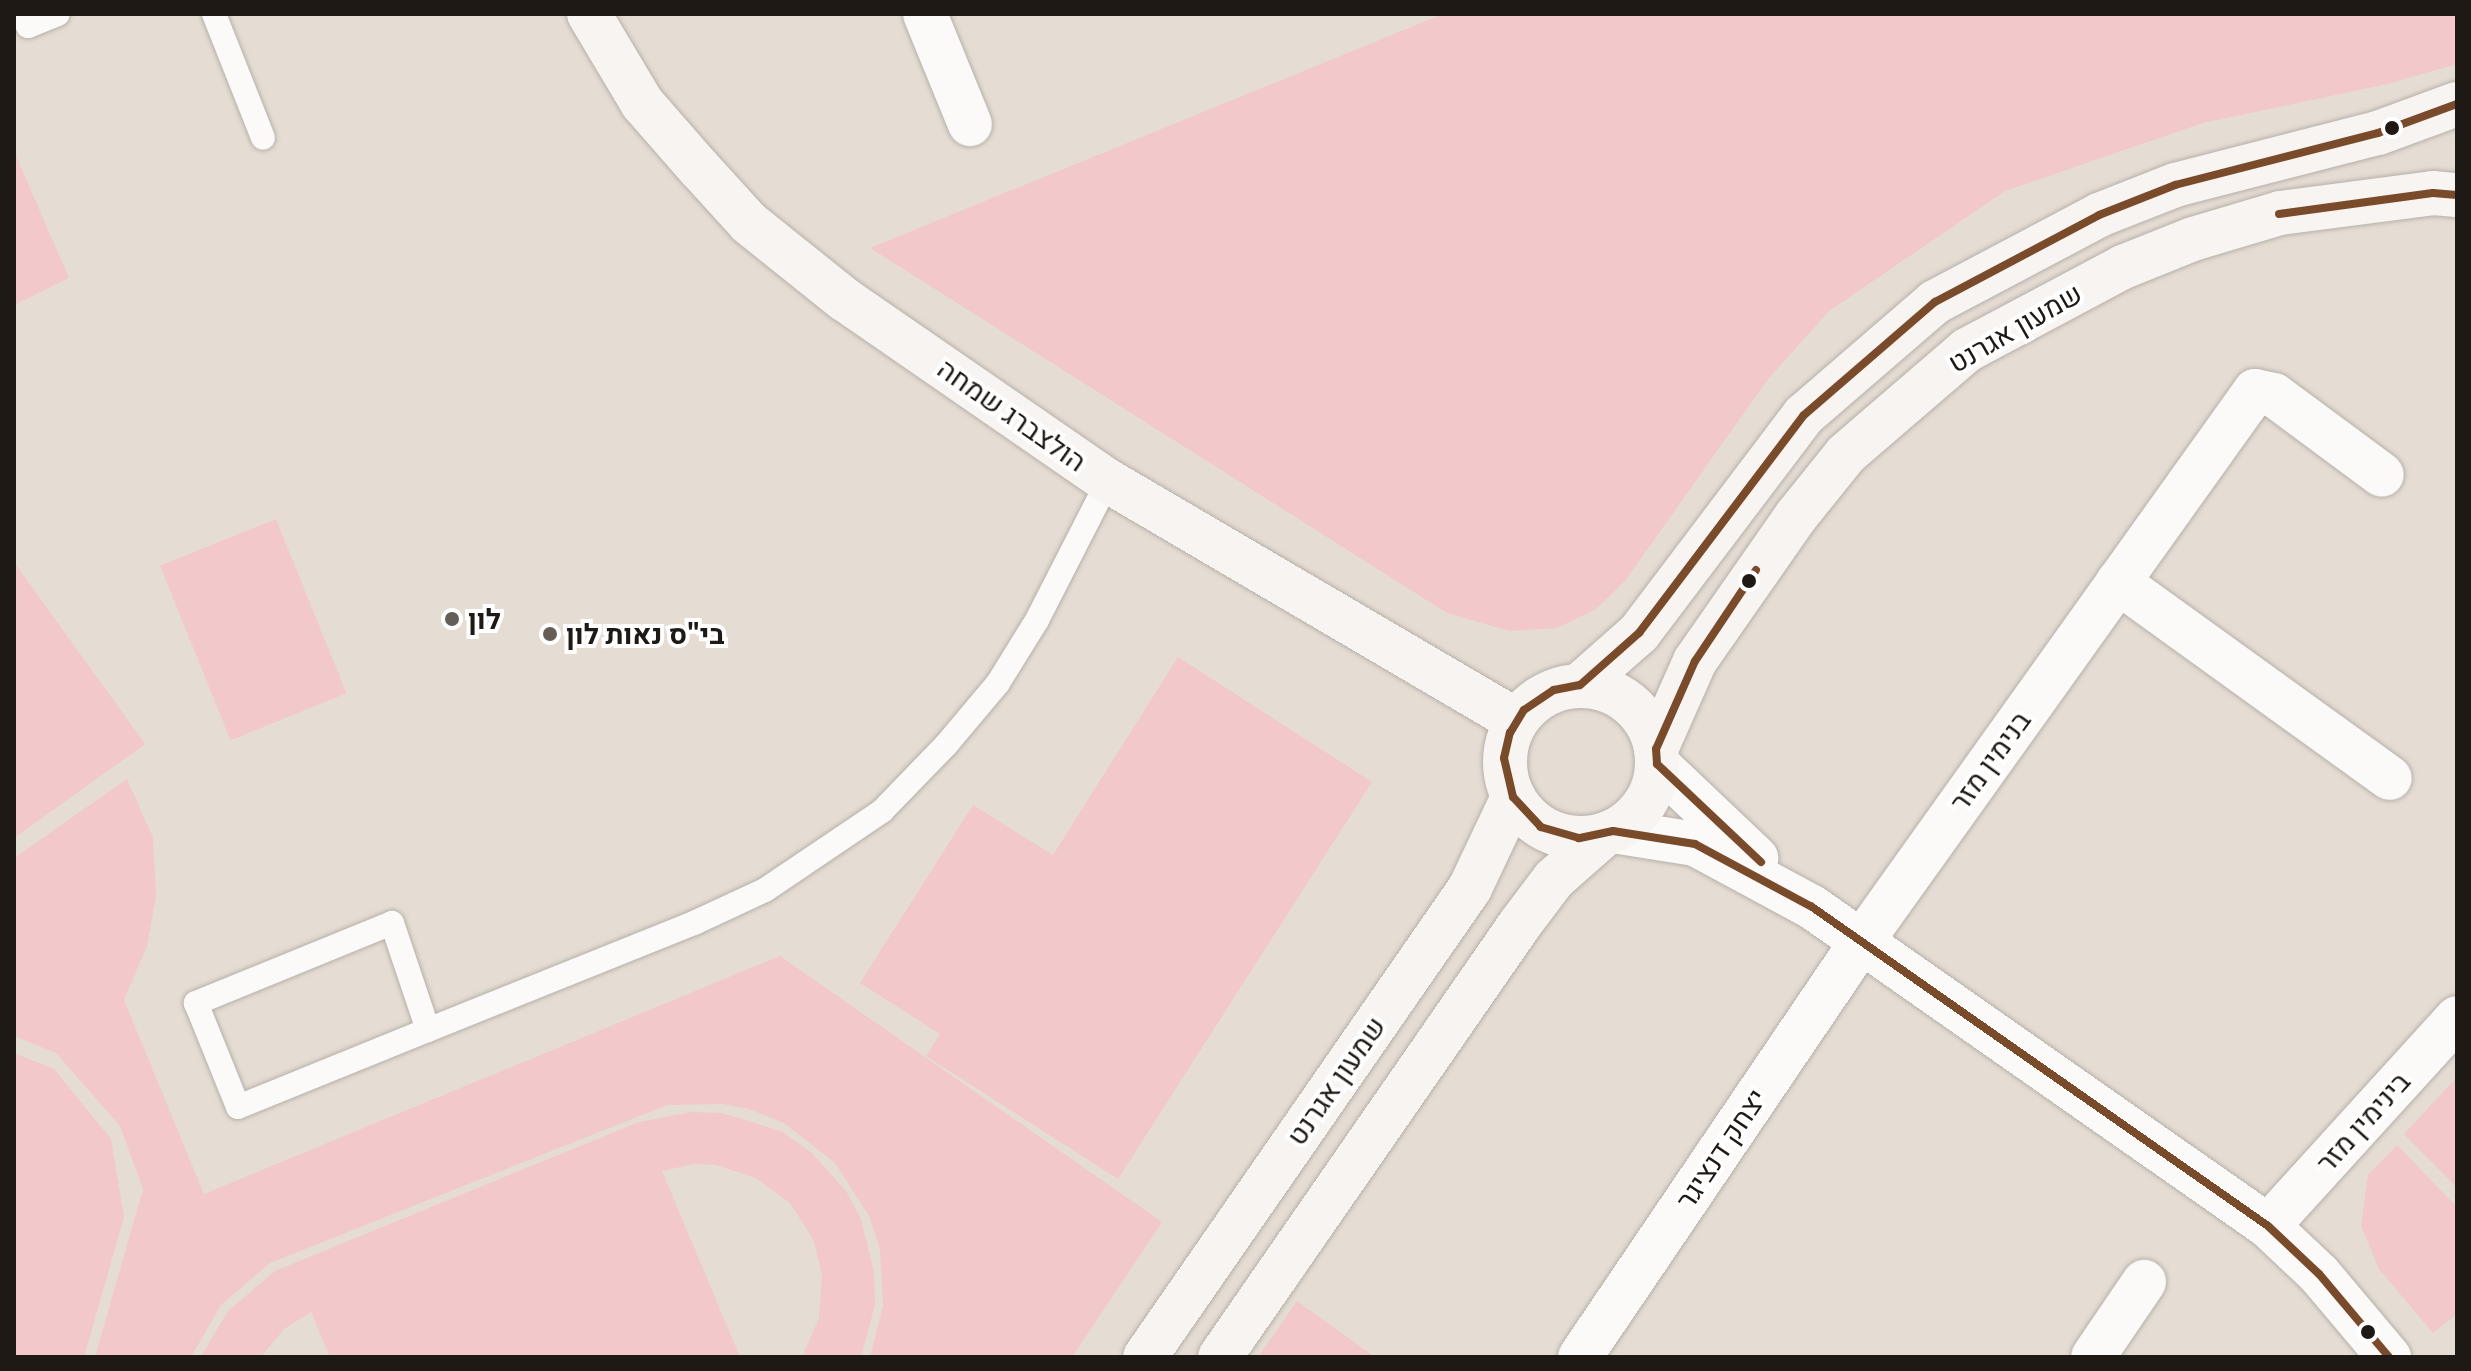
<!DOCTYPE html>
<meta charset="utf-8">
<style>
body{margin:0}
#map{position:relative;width:2471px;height:1371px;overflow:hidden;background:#e5ddd4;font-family:Ubuntu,Heebo,sans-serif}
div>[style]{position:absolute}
.green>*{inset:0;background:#f2c8ca;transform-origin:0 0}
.roads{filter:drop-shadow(0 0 2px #b6b0a9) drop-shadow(0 0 2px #b6b0a9)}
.lane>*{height:24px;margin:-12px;padding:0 12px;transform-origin:12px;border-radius:12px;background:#fbfaf9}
.street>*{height:44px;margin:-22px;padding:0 22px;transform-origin:22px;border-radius:22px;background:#fbfaf9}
.secondary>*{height:44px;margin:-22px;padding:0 22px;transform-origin:22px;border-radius:22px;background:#f8f4f2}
.secondary>.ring{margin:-22px;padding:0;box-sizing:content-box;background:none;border:44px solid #f8f4f2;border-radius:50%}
.bus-1>*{height:8px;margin:-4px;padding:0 4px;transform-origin:4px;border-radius:4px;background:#7a4b2a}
.dots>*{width:22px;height:22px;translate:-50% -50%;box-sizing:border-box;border:4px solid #fff;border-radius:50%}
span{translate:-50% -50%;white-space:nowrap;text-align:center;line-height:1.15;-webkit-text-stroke:8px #fff;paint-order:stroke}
.street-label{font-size:28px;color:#1e1914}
.poi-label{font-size:28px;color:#1e1914;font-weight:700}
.left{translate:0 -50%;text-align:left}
.frame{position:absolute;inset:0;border:16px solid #1e1914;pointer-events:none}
</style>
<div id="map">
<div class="green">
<i style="clip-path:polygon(1443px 14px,2457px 14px,2457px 64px,2387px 84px,2203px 123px,2005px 191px,1829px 311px,1769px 378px,1624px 582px,1595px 610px,1557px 628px,1510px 631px,1447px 613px,870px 248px)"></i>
<i style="clip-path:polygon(14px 151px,69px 278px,14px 305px)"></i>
<i style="left:276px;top:519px;width:188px;height:125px;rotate:68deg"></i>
<i style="clip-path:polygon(14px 562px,145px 744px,14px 838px)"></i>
<i style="clip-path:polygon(1178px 657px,1372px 782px,1118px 1179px,926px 1056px,940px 1034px,860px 983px,973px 805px,1053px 855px)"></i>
<i style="clip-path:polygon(127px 779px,153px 838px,156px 896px,147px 946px,124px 1000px,204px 1194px,780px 956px,1162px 1222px,1072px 1357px,870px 1357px,883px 1306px,880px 1249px,869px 1216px,835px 1163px,784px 1123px,749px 1109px,723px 1104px,667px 1105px,270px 1263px,221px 1305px,191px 1357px,95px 1357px,143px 1189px,120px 1126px,56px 1053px,14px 1036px,14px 858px)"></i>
<i style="clip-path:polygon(14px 1053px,54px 1069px,111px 1139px,124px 1217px,84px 1357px,14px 1357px)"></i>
<i style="clip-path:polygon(2457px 1077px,2457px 1188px,2404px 1134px)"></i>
<i style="clip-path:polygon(692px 1112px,722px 1113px,781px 1131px,812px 1153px,846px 1191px,861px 1219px,874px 1271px,875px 1305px,861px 1357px,802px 1357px,819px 1318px,822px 1275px,813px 1239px,790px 1203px,756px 1178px,716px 1165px,694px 1164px,662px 1171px,740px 1357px,330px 1357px,311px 1312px,284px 1329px,261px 1357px,201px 1357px,228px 1311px,275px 1271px,639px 1122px)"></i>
<i style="clip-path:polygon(2397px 1145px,2457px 1207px,2457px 1314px,2433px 1333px,2379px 1269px,2361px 1226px,2368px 1175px)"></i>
<i style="clip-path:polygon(1297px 1301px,1375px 1357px,1258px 1357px)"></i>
</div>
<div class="roads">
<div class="lane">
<i style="left:23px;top:14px;width:13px;rotate:67deg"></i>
<i style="left:28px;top:26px;width:32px;rotate:-22deg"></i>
<i style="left:214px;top:14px;width:133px;rotate:68.4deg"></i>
<i style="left:428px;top:1030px;width:113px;rotate:-108.6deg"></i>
<i style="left:392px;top:923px;width:212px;rotate:157.8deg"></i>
<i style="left:196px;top:1003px;width:112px;rotate:68deg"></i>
<i style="left:238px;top:1107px;width:205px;rotate:-22.1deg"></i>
<i style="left:428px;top:1030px;width:287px;rotate:-21.9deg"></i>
<i style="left:694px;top:923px;width:78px;rotate:-24.9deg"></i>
<i style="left:765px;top:890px;width:141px;rotate:-34deg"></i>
<i style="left:882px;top:811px;width:92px;rotate:-45.9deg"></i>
<i style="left:946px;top:745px;width:81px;rotate:-50deg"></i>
<i style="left:998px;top:683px;width:74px;rotate:-58.2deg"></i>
<i style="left:1037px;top:620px;width:156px;rotate:-62.9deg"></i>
</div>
<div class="street">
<i style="left:925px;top:14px;width:119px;rotate:67.8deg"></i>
<i style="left:2118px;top:582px;width:335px;rotate:35.8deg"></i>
<i style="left:1657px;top:764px;width:137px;rotate:43.5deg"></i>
<i style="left:1613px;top:831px;width:83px;rotate:9deg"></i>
<i style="left:1695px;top:844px;width:133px;rotate:28.3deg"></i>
<i style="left:1812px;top:907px;width:557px;rotate:34.98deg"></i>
<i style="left:2268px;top:1226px;width:70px;rotate:43.3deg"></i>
<i style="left:2319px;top:1274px;width:109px;rotate:49.9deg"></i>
<i style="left:2268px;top:1226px;width:281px;rotate:-47.7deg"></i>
<i style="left:1580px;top:1357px;width:503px;rotate:-55.87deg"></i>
<i style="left:1862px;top:941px;width:676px;rotate:-54.45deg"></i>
<i style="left:2255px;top:391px;width:19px;rotate:12deg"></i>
<i style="left:2274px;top:395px;width:134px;rotate:36.5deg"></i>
<i style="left:2093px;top:1357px;width:91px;rotate:-55.8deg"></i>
</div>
<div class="secondary">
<i style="left:589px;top:14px;width:104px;rotate:59.2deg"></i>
<i style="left:642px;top:103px;width:86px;rotate:48.8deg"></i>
<i style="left:699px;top:168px;width:74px;rotate:47.7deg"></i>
<i style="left:749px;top:223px;width:122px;rotate:38.7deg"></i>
<i style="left:844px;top:299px;width:321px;rotate:34.6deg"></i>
<i style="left:1108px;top:481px;width:473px;rotate:30.4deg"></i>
<i style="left:1580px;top:685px;width:79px;rotate:-41.4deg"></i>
<i style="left:1639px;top:633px;width:273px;rotate:-52.9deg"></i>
<i style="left:1804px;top:415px;width:173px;rotate:-40.8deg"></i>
<i style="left:1935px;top:302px;width:186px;rotate:-27.9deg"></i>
<i style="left:2099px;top:215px;width:82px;rotate:-21.5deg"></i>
<i style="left:2175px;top:185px;width:210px;rotate:-14.4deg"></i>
<i style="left:2378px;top:133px;width:84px;rotate:-20.2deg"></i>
<i class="ring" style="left:1505px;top:686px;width:108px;height:108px"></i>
<i style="left:1656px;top:749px;width:96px;rotate:-66.1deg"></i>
<i style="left:1695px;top:661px;width:178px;rotate:-55.1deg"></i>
<i style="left:1797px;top:515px;width:78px;rotate:-51.2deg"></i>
<i style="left:1846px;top:454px;width:160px;rotate:-40.7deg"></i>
<i style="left:1967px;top:350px;width:177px;rotate:-28deg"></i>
<i style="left:2123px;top:267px;width:75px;rotate:-21.8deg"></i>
<i style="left:2193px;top:239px;width:91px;rotate:-16.6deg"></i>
<i style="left:2280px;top:213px;width:154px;rotate:-7.4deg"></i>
<i style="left:2433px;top:193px;width:24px;rotate:5deg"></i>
<i style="left:1145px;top:1357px;width:571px;rotate:-55.28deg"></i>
<i style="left:1470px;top:888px;width:101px;rotate:-64.7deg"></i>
<i style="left:1220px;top:1357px;width:527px;rotate:-55.28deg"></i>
<i style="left:1520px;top:924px;width:56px;rotate:-52.9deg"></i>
<i style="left:1554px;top:879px;width:68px;rotate:-41.4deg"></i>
</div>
</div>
<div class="bus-1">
<i style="left:2279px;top:214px;width:155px;rotate:-7.8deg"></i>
<i style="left:2433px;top:193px;width:24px;rotate:5deg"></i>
<i style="left:1756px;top:570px;width:110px;rotate:123.8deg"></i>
<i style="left:1695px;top:661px;width:96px;rotate:113.9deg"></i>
<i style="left:1656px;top:749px;width:15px;rotate:86deg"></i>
<i style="left:1657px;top:764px;width:143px;rotate:43.3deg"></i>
<i style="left:2389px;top:1357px;width:109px;rotate:-130.1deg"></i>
<i style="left:2319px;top:1274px;width:70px;rotate:-136.7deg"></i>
<i style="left:2268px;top:1226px;width:557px;rotate:-145.02deg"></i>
<i style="left:1812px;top:907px;width:133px;rotate:-151.7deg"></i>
<i style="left:1695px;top:844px;width:83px;rotate:-171deg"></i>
<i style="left:1613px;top:831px;width:35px;rotate:168deg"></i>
<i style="left:1579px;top:838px;width:40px;rotate:-164deg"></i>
<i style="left:1541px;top:827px;width:41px;rotate:-133deg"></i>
<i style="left:1513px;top:797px;width:40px;rotate:-103deg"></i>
<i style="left:1504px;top:758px;width:26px;rotate:-77deg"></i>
<i style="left:1510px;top:733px;width:27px;rotate:-59deg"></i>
<i style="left:1524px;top:710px;width:36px;rotate:-34deg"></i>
<i style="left:1554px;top:690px;width:26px;rotate:-11deg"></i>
<i style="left:1580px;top:685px;width:79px;rotate:-41.4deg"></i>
<i style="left:1639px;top:633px;width:273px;rotate:-52.9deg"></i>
<i style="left:1804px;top:415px;width:173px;rotate:-40.8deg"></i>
<i style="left:1935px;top:302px;width:186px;rotate:-27.9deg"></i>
<i style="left:2099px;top:215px;width:82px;rotate:-21.5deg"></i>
<i style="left:2175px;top:185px;width:210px;rotate:-14.4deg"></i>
<i style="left:2378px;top:133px;width:84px;rotate:-20.2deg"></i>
</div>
<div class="dots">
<i style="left:2392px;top:128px;background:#1e1914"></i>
<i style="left:1749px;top:581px;background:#1e1914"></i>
<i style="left:452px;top:619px;background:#645e57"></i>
<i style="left:550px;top:634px;background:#645e57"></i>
<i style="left:2368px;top:1332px;background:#1e1914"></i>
</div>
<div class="street-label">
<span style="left:2015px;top:328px;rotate:-30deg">שמעון אגרנט</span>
<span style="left:1012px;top:415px;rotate:35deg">הולצברג שמחה</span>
<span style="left:1990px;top:761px;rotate:-54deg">בנימין מזר</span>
<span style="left:1336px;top:1081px;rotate:-55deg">שמעון אגרנט</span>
<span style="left:2363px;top:1122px;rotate:-48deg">בינימין מזר</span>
<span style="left:1721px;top:1149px;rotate:-56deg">יצחק דנציגר</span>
</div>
<div class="poi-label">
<span class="left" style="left:468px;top:619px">לון</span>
<span class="left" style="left:566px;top:634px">בי"ס נאות לון</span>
</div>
<div class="frame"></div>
</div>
